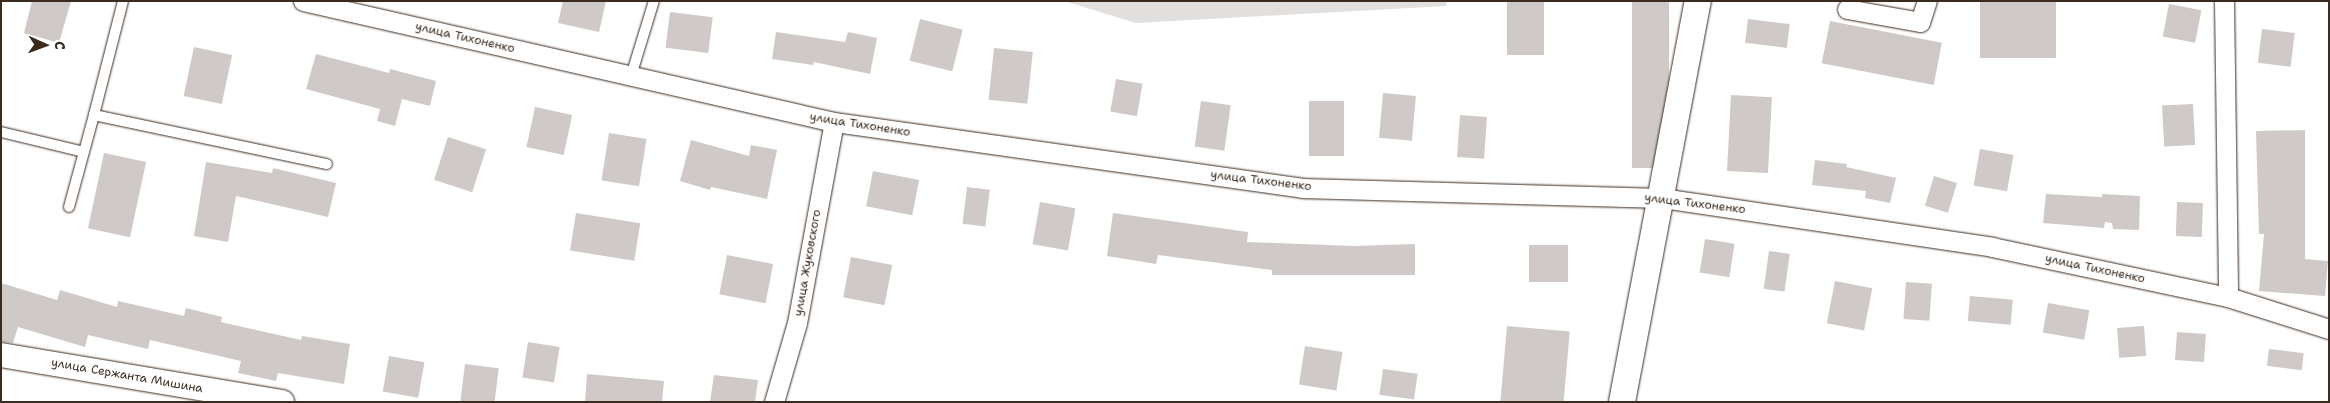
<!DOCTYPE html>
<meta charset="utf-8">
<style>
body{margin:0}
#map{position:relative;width:2330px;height:403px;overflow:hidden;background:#fff;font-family:"Shantell Sans",sans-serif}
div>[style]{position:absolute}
.green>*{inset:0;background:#e2e0de}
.building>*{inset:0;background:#cfcac7;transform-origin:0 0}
.roads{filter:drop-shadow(0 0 1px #3b2a1e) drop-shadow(0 0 1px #3b2a1e)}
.service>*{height:10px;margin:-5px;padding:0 5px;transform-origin:5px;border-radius:5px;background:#fff}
.minor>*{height:19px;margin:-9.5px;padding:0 9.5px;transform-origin:9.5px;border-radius:9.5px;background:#fff}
.tertiary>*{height:24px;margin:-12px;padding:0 12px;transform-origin:12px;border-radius:12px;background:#fff}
.secondary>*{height:26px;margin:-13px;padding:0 13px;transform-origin:13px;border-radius:13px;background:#fff}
span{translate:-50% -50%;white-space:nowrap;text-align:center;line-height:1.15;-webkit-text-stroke:4px #fff;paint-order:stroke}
.street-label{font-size:12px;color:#3b2a1e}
.frame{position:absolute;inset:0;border:2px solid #3b2a1e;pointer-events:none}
.north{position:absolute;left:20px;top:20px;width:50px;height:50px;-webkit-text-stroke:4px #fff;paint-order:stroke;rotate:92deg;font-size:14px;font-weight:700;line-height:20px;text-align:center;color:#3b2a1e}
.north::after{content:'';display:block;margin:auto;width:18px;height:22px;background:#3b2a1e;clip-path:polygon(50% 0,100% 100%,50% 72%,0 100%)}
</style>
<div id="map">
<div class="green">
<i style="clip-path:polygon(1064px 1px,1447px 1px,1446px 6px,1136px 23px)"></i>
</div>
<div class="building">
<i style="clip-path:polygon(32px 1px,71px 1px,59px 43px,24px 33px)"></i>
<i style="clip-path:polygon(563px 1px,606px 1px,599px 32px,558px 23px)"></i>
<i style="left:1507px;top:1px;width:37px;height:54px"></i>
<i style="left:1632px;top:1px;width:37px;height:167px"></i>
<i style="left:1980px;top:1px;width:76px;height:57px"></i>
<i style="left:2169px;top:4px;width:33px;height:33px;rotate:11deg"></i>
<i style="left:670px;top:12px;width:43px;height:36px;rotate:7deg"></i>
<i style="left:920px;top:19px;width:44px;height:43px;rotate:14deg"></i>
<i style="left:1748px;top:19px;width:42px;height:24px;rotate:7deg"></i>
<i style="left:1830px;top:21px;width:114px;height:43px;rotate:11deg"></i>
<i style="left:2262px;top:29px;width:33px;height:34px;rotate:7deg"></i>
<i style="clip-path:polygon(776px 32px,845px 42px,848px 32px,877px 38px,870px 74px,814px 62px,813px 65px,772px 59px)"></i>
<i style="left:194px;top:47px;width:39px;height:50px;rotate:12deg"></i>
<i style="left:994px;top:48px;width:39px;height:52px;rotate:6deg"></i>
<i style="clip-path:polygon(316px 54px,389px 73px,390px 69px,436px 81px,430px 106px,402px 99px,395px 126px,377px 121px,380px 109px,306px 89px)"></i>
<i style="left:1116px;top:79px;width:27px;height:33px;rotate:10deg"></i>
<i style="left:1383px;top:93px;width:33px;height:45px;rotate:5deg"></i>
<i style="left:1731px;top:95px;width:41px;height:76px;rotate:3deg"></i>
<i style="left:1201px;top:101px;width:30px;height:46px;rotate:8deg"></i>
<i style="left:1309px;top:101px;width:35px;height:55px"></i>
<i style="left:2193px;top:104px;width:41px;height:31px;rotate:87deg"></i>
<i style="left:535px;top:107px;width:38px;height:41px;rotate:12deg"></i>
<i style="left:1460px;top:115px;width:27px;height:42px;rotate:4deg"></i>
<i style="clip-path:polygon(2305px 130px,2305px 259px,2328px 261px,2325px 296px,2259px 291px,2264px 234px,2259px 234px,2256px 131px)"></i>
<i style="left:609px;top:133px;width:38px;height:48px;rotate:9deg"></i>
<i style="left:448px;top:137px;width:40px;height:45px;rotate:18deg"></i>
<i style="clip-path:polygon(691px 140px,749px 156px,751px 145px,777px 150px,767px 199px,711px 187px,710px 190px,680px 181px)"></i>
<i style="left:1980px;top:149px;width:34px;height:37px;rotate:10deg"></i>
<i style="left:104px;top:153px;width:43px;height:77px;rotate:12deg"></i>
<i style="clip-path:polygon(1815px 160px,1847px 164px,1846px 167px,1896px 178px,1890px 203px,1865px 198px,1866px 191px,1812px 185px)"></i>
<i style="clip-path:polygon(206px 162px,272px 173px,273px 168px,336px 183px,328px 217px,236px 196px,228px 242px,194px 236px)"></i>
<i style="left:873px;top:171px;width:47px;height:36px;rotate:11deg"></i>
<i style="left:1934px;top:176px;width:24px;height:31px;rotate:17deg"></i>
<i style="left:967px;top:187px;width:23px;height:37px;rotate:7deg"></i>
<i style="clip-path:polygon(2046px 194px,2102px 197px,2102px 194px,2140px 196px,2139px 230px,2113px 229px,2112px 223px,2105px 222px,2104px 228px,2043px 223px)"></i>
<i style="left:1040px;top:202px;width:36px;height:43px;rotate:10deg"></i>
<i style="left:2177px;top:202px;width:26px;height:34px;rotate:2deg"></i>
<i style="left:576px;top:213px;width:65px;height:38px;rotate:9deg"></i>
<i style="clip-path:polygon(1113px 213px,1248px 232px,1247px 242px,1353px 246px,1415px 244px,1415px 275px,1272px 275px,1272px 270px,1158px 255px,1156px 264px,1107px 256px)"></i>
<i style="left:1705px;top:239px;width:30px;height:34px;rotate:9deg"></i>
<i style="left:1568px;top:245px;width:37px;height:39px;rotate:90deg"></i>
<i style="left:1769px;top:251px;width:21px;height:38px;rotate:8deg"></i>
<i style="left:727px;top:255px;width:47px;height:40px;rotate:11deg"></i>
<i style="left:851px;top:257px;width:42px;height:41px;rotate:11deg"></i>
<i style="left:1835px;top:281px;width:38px;height:43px;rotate:11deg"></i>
<i style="left:1906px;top:282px;width:26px;height:37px;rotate:4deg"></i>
<i style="clip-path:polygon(1px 283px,57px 300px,60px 290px,117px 307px,118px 301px,184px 316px,186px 308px,222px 317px,221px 322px,301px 340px,302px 336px,350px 344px,344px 384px,278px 373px,276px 381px,238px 373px,241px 361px,150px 340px,148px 349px,88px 335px,85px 347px,18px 327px,13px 343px,1px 342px)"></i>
<i style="left:1970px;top:296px;width:43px;height:25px;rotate:5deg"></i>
<i style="left:2048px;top:303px;width:42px;height:30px;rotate:10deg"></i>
<i style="left:1507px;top:326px;width:63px;height:76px;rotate:5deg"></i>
<i style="left:2144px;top:326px;width:30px;height:27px;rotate:86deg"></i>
<i style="left:2177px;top:332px;width:29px;height:28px;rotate:4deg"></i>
<i style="left:528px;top:342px;width:32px;height:36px;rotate:9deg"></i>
<i style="left:1305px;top:346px;width:38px;height:39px;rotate:9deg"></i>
<i style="left:2269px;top:349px;width:35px;height:17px;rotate:7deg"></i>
<i style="left:389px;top:356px;width:36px;height:36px;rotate:10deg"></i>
<i style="left:465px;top:364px;width:34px;height:38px;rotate:7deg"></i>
<i style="left:1383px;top:369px;width:35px;height:26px;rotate:8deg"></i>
<i style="clip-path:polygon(587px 374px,664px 381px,662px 402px,585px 402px)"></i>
<i style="clip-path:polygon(714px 375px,758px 380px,755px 402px,710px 402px)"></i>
</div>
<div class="roads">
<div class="service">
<i style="left:123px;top:1px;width:118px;rotate:104.3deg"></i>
<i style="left:94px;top:115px;width:238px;rotate:11.9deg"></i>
<i style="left:631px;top:76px;width:78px;rotate:-73deg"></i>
<i style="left:1px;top:132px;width:85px;rotate:13.5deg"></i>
<i style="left:69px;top:207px;width:95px;rotate:-74.8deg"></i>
</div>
<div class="minor">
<i style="left:303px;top:1px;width:545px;rotate:12.84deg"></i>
<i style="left:834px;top:122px;width:473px;rotate:8deg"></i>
<i style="left:1302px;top:188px;width:360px;rotate:1.6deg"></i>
<i style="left:1662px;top:198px;width:334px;rotate:8.4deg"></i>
<i style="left:1992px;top:247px;width:241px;rotate:12deg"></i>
<i style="left:2228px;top:297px;width:106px;rotate:17.6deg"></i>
<i style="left:2224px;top:1px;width:296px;rotate:89.2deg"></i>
<i style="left:1847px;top:9px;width:74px;rotate:10.1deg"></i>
<i style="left:1920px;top:22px;width:22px;rotate:-72deg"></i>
<i style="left:774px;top:402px;width:82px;rotate:-73.8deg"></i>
<i style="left:797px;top:323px;width:204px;rotate:-79.6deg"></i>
</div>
<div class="tertiary">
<i style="left:1px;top:355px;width:285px;rotate:9.5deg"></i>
</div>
<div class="secondary">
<i style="left:1622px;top:402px;width:408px;rotate:-79.3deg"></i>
</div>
</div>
<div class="street-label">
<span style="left:465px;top:38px;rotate:13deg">улица Тихоненко</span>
<span style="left:860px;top:125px;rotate:9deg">улица Тихоненко</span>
<span style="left:1261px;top:181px;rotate:7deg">улица Тихоненко</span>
<span style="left:1695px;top:204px;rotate:7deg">улица Тихоненко</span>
<span style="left:808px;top:263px;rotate:-80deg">улица Жуковского</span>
<span style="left:2095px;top:269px;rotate:12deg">улица Тихоненко</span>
<span style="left:127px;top:376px;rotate:10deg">улица Сержанта Мишина</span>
</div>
<div class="frame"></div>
<div class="north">С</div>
</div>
